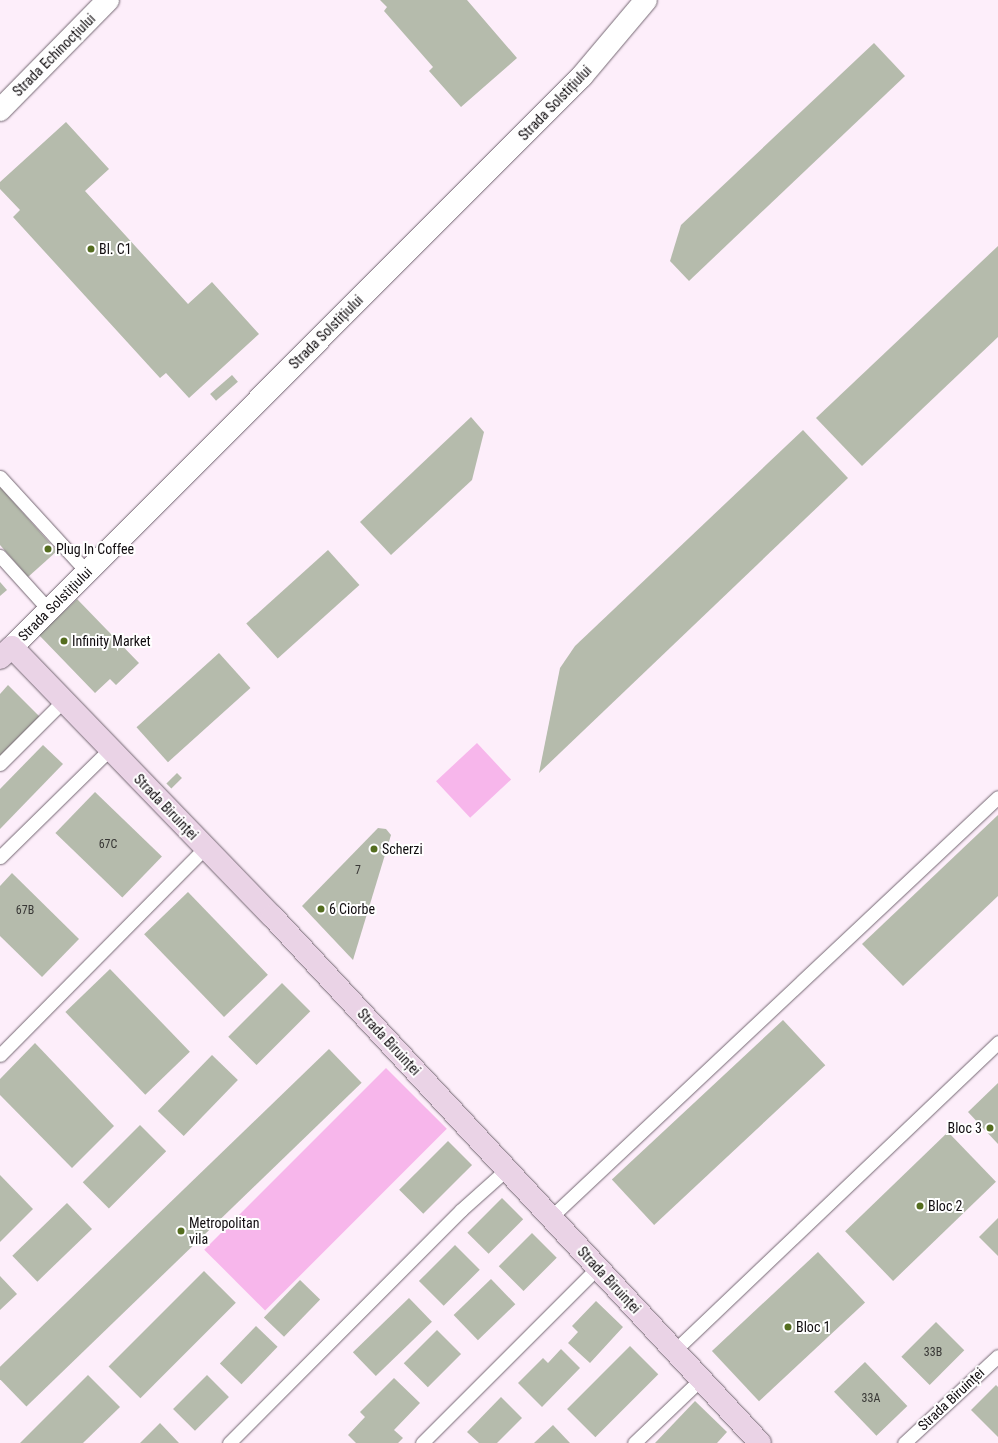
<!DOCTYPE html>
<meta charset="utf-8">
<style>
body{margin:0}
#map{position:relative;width:998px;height:1443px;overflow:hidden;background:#fdeefa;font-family:"Roboto Condensed",sans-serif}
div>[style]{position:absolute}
.green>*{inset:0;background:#f7b6eb;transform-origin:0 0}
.building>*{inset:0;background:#b5bbac;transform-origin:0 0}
.roads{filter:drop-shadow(0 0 1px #746772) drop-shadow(0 0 1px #746772)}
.lane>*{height:13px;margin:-6.5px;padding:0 6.5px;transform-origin:6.5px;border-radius:6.5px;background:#fff}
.street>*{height:22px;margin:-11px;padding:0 11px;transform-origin:11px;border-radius:11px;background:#fff}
.secondary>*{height:22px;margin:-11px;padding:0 11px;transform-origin:11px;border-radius:11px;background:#ead3e6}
.dots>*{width:11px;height:11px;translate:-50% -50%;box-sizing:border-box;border:2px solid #fff;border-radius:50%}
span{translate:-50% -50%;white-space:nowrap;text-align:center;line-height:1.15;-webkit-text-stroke:4px #fff;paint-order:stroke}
.number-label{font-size:12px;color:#393836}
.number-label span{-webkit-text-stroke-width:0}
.street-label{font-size:14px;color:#100c0f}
.poi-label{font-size:14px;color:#100c0f}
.left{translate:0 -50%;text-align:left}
.right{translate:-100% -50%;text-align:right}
</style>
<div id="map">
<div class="green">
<i style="left:477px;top:743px;width:50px;height:56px;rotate:47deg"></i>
<i style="left:386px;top:1068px;width:86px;height:257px;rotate:45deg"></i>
</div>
<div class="building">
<i style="clip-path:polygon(380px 0,467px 0,517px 58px,461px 107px,429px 71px,433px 67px,384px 11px,387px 7px)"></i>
<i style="clip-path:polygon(874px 43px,905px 76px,689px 281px,670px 261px,681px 225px)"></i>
<i style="clip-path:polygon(66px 122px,109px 169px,85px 191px,188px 304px,212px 282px,259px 334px,189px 398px,166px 373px,160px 378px,13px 217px,20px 210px,0 189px,0 182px)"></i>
<i style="clip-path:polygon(998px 246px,998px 337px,862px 466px,816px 418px)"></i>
<i style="left:232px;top:375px;width:9px;height:29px;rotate:49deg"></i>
<i style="clip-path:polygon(471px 417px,484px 432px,472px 480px,391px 555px,360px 522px)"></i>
<i style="clip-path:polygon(803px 430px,848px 478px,539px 773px,560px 668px,575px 646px)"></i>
<i style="clip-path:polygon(0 487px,57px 551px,28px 577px,0 545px)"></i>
<i style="left:328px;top:550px;width:47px;height:110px;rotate:48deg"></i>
<i style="clip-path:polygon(0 582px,7px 590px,0 596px)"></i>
<i style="clip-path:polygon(77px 599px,139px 663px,116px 685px,110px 679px,95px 693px,39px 635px)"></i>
<i style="left:219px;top:653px;width:47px;height:111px;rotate:48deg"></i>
<i style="clip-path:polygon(8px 685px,42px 719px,0 760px,0 694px)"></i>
<i style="clip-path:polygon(43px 745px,63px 764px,0 829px,0 789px)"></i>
<i style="left:177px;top:773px;width:7px;height:15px;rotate:45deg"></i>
<i style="left:95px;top:792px;width:93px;height:57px;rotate:44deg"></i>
<i style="clip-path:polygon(998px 815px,998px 896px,903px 986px,862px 944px)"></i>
<i style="clip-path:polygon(378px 828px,386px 829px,391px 835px,353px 960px,302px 906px)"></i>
<i style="clip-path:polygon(12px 873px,79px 939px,42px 977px,0 936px,0 886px)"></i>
<i style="left:188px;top:892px;width:115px;height:61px;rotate:46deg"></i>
<i style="left:110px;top:969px;width:115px;height:62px;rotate:46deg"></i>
<i style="left:282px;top:983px;width:40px;height:76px;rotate:45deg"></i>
<i style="left:783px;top:1020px;width:62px;height:234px;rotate:47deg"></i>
<i style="clip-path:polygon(35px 1043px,114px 1126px,72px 1168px,0 1095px,0 1079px)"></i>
<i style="left:329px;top:1049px;width:47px;height:466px;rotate:46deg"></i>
<i style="left:212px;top:1055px;width:36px;height:78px;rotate:44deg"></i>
<i style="clip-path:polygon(998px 1083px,998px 1144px,968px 1112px)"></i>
<i style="left:140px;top:1125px;width:37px;height:81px;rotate:45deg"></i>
<i style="left:948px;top:1132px;width:69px;height:143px;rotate:46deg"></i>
<i style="left:448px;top:1141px;width:34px;height:69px;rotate:45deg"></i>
<i style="clip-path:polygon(0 1175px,33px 1209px,0 1242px)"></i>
<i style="left:502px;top:1198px;width:30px;height:49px;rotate:45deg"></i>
<i style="left:67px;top:1203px;width:36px;height:76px;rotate:46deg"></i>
<i style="clip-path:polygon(998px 1218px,998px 1256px,979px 1237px)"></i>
<i style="left:532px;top:1233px;width:35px;height:47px;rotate:45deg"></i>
<i style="left:455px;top:1245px;width:35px;height:51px;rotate:45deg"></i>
<i style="left:818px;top:1252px;width:69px;height:145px;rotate:47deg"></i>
<i style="left:204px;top:1271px;width:45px;height:135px;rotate:45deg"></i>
<i style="clip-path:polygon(0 1276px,17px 1294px,0 1310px)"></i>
<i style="left:491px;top:1279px;width:35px;height:52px;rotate:46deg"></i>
<i style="left:300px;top:1280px;width:28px;height:52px;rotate:44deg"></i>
<i style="left:409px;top:1298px;width:33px;height:78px;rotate:46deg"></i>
<i style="clip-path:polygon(596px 1301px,623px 1327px,590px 1363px,568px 1343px,578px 1332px,572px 1326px)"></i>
<i style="left:936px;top:1322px;width:40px;height:49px;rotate:45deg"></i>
<i style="left:256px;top:1326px;width:30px;height:52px;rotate:44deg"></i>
<i style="left:437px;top:1330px;width:34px;height:47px;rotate:45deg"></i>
<i style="left:630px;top:1346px;width:40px;height:89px;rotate:45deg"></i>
<i style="clip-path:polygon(561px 1349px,580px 1368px,542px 1407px,518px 1383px,543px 1358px,548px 1363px)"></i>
<i style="left:865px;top:1362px;width:61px;height:43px;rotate:46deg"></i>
<i style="clip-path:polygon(88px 1375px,120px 1407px,83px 1443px,20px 1443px)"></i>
<i style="left:207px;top:1375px;width:31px;height:48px;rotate:45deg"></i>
<i style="clip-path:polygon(394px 1378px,420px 1403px,394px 1430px,403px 1438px,398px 1443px,356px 1443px,348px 1435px,365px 1417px,360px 1412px)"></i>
<i style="clip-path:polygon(996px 1385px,998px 1387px,998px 1437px,971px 1410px)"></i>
<i style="clip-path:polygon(501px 1397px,522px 1418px,497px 1443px,479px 1443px,467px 1432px)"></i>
<i style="clip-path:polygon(695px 1401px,727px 1432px,717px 1443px,655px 1443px)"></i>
<i style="clip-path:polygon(160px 1423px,179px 1443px,140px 1443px)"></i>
<i style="clip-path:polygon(553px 1425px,570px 1443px,534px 1443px)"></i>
</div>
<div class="roads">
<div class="lane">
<i style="left:0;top:477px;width:129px;rotate:47.5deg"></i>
<i style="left:0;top:556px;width:73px;rotate:47.8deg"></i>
<i style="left:0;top:764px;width:89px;rotate:-45deg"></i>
<i style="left:0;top:857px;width:154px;rotate:-44.5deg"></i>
<i style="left:0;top:1055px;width:291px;rotate:-45.3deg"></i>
<i style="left:551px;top:1217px;width:613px;rotate:-43.22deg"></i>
<i style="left:674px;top:1351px;width:448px;rotate:-43.6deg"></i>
<i style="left:229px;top:1443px;width:329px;rotate:-45.1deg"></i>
<i style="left:461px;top:1210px;width:62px;rotate:-41.7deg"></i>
<i style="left:422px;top:1443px;width:247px;rotate:-45deg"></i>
<i style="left:634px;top:1443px;width:93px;rotate:-43.7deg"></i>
<i style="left:904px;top:1443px;width:128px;rotate:-42.8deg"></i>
</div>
<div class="street">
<i style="left:0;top:110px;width:154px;rotate:-45.5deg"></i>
<i style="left:12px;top:647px;width:807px;rotate:-45.05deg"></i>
<i style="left:582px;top:76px;width:99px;rotate:-49.9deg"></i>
</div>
<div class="secondary">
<i style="left:0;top:658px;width:16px;rotate:-43deg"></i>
<i style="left:12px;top:647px;width:374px;rotate:46deg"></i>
<i style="left:272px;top:916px;width:718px;rotate:47.2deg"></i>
</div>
</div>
<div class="dots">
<i style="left:91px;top:249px;background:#546d1f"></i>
<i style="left:48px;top:549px;background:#546d1f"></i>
<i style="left:64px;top:641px;background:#546d1f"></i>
<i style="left:374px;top:849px;background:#546d1f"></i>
<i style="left:321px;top:909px;background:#546d1f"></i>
<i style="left:990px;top:1128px;background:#546d1f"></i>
<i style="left:920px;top:1206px;background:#546d1f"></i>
<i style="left:181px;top:1231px;background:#546d1f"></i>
<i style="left:788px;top:1327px;background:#546d1f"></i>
</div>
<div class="number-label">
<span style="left:108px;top:845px">67C</span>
<span style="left:358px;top:871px">7</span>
<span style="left:25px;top:911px">67B</span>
<span style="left:933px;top:1353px">33B</span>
<span style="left:871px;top:1399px">33A</span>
</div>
<div class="street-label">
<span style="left:54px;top:55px;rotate:-45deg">Strada Echinocțiului</span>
<span style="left:555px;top:103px;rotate:-46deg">Strada Solstițiului</span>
<span style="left:326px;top:332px;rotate:-45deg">Strada Solstițiului</span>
<span style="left:55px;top:604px;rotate:-45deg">Strada Solstițiului</span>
<span style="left:166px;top:807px;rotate:46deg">Strada Biruinței</span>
<span style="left:389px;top:1042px;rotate:47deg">Strada Biruinței</span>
<span style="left:609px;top:1280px;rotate:47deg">Strada Biruinței</span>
<span style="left:951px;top:1399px;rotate:-43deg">Strada Biruinței</span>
</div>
<div class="poi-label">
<span class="left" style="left:99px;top:249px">Bl. C1</span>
<span class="left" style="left:56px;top:549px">Plug In Coffee</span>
<span class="left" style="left:72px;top:641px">Infinity Market</span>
<span class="left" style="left:382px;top:849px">Scherzi</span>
<span class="left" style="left:329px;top:909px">6 Ciorbe</span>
<span class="right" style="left:982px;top:1128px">Bloc 3</span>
<span class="left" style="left:928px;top:1206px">Bloc 2</span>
<span class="left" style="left:189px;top:1231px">Metropolitan<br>vila</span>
<span class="left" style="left:796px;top:1327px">Bloc 1</span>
</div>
</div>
